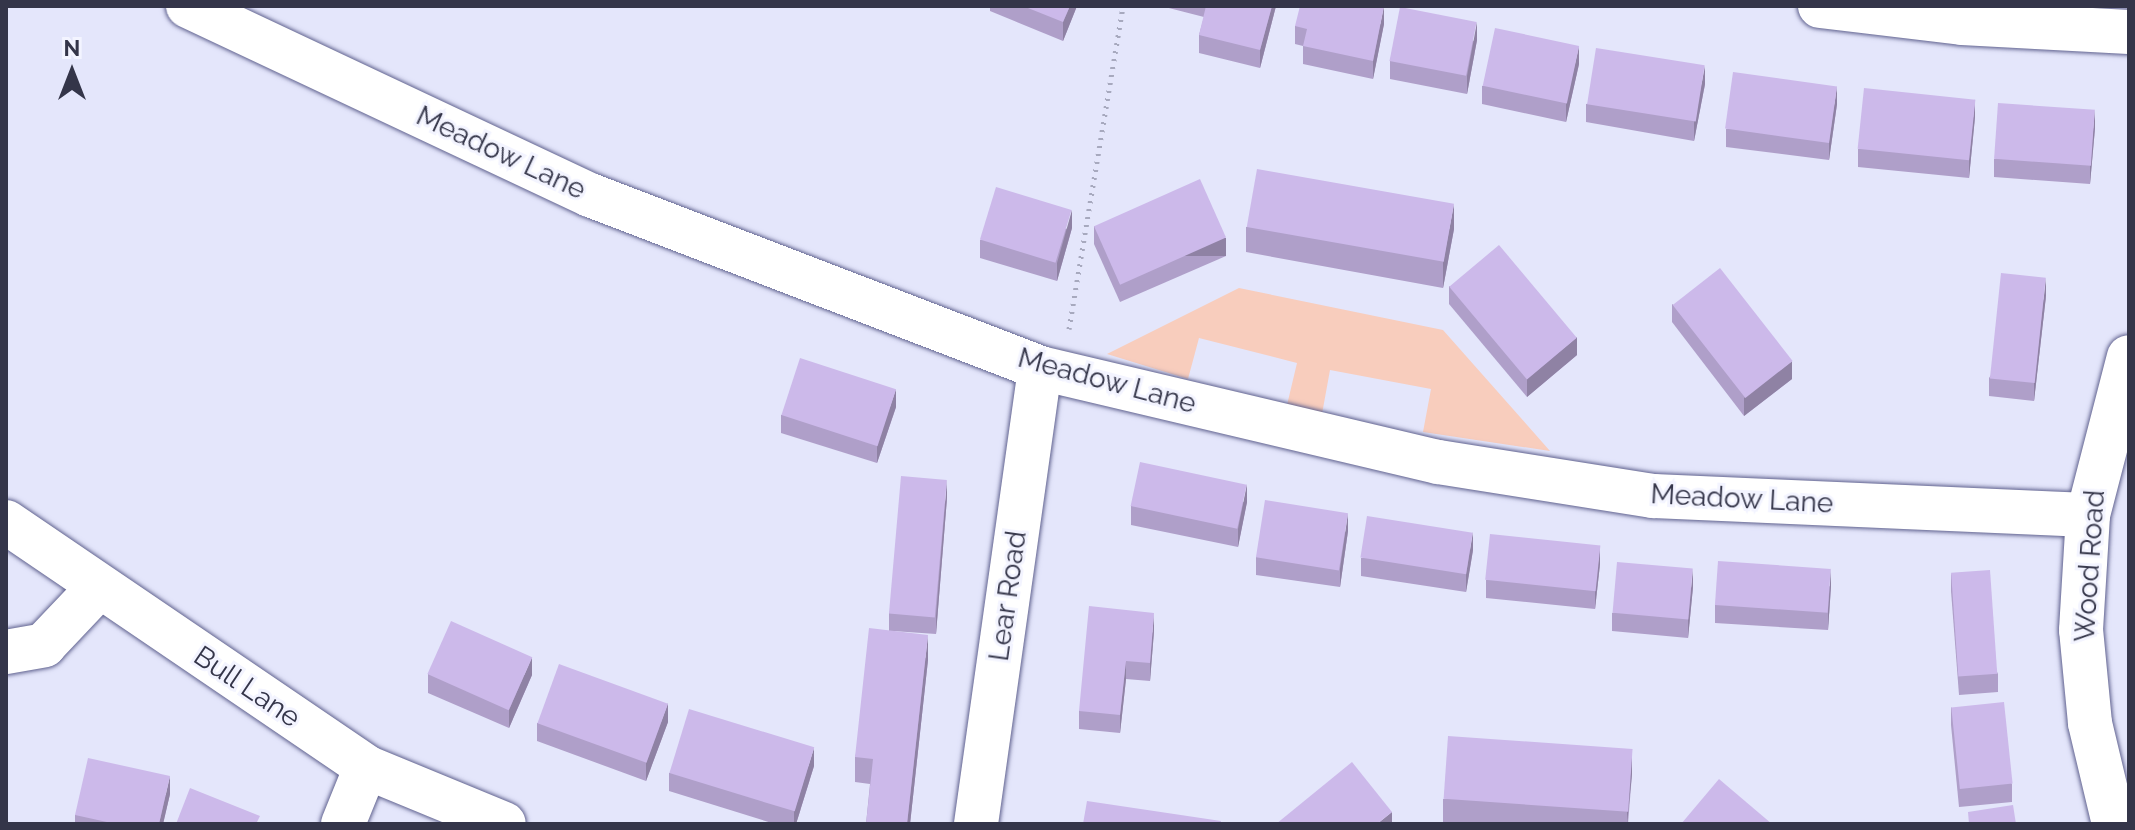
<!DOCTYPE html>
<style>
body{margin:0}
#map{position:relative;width:2135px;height:830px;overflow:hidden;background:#e4e6fb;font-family:Raleway,sans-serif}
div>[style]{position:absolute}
.green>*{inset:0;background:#f8cdbd}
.path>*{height:5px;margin-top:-2.5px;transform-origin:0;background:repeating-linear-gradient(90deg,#a7a9be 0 2px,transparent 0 8px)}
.roads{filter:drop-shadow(0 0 2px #60628f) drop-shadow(0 0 2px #60628f)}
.minor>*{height:44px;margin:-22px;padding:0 22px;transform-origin:22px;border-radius:22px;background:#fff}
.wall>*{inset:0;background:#af9fc9}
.shaded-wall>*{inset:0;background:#8f82a4;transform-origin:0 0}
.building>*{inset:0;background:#ccb9ea;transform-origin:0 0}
span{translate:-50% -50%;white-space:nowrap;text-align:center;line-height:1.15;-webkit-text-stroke:6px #f3f4ff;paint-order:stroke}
.street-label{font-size:28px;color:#343549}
.frame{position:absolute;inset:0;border:8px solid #343549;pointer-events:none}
.north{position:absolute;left:32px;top:32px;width:80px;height:80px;-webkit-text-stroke:6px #f3f4ff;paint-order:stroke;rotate:0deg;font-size:22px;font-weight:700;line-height:32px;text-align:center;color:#343549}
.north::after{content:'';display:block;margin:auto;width:28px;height:36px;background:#343549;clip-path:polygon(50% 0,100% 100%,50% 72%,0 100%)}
</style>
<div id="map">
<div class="green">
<i style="clip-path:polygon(1239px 288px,1443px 330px,1550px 451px,1423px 432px,1431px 389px,1330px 370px,1322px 414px,1287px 405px,1297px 363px,1199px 338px,1188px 379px,1107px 354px)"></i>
</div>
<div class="path">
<i style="left:1069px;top:329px;width:327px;rotate:-80.5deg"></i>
</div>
<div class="roads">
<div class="minor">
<i style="left:188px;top:6px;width:444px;rotate:25.2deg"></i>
<i style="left:590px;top:195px;width:482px;rotate:21deg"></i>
<i style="left:1040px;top:368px;width:409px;rotate:13.3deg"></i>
<i style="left:1438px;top:462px;width:218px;rotate:9deg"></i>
<i style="left:1653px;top:496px;width:435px;rotate:2.5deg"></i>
<i style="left:1820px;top:6px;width:143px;rotate:6.8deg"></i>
<i style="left:1962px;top:23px;width:167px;rotate:3.1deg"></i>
<i style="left:6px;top:522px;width:435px;rotate:34.2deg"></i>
<i style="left:366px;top:767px;width:149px;rotate:22.4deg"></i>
<i style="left:6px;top:652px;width:39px;rotate:-10deg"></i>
<i style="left:44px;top:645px;width:79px;rotate:-46.5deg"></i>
<i style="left:343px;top:824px;width:61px;rotate:-68deg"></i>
<i style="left:976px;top:824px;width:460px;rotate:-82deg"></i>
<i style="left:2114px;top:824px;width:104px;rotate:-103.4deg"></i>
<i style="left:2090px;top:723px;width:93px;rotate:-95.5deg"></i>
<i style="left:2081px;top:630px;width:115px;rotate:-86.5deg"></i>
<i style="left:2088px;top:515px;width:163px;rotate:-75.5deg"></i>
</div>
</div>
<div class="wall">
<i style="clip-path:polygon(990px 6px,1077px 6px,1063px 41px,990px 11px)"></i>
<i style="clip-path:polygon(1161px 6px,1276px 6px,1260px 68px,1199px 53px,1199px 35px,1204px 17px)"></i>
<i style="clip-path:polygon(1384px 24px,1373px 79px,1303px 64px,1303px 46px,1295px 44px,1295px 26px)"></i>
<i style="clip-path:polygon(1477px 40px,1467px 94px,1390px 79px,1390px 61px)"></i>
<i style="clip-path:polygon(1579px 64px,1566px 122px,1482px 104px,1482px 86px)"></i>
<i style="clip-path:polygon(1705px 84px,1694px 141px,1586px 122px,1586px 104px)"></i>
<i style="clip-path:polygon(1837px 104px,1829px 160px,1726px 147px,1726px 129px)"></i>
<i style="clip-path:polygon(1975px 117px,1969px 178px,1858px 167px,1858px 149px)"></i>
<i style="clip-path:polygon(2095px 128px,2090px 184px,1994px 177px,1994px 159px)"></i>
<i style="clip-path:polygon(1094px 226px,1226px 256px,1120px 302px,1094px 244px)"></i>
<i style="clip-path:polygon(1246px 227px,1454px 229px,1443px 288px,1246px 252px)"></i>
<i style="clip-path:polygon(1072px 228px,1057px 281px,980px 258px,980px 240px)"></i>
<i style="clip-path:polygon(1449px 286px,1577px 355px,1527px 397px,1449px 304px)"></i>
<i style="clip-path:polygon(2046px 296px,2034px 401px,1989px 396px,1989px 378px)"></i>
<i style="clip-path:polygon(1672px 304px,1792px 379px,1744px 416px,1672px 322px)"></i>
<i style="clip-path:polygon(896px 407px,877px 463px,781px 433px,781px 415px)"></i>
<i style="clip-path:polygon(947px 498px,936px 634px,893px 631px,928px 660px,910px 824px,866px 824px,870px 784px,855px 782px,855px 757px,889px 631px,889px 613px)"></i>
<i style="clip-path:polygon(1247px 502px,1238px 547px,1131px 525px,1131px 506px)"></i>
<i style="clip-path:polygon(1348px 531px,1340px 587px,1256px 575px,1256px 557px)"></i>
<i style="clip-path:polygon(1473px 550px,1466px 592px,1361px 576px,1361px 558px)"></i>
<i style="clip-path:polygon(1600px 564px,1595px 609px,1486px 598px,1486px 580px)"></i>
<i style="clip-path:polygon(1951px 573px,1998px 674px,1998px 692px,1959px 695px,1951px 591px)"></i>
<i style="clip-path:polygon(1831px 586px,1828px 630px,1715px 623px,1715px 605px)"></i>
<i style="clip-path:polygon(1693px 587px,1688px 638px,1612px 631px,1612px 613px)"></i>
<i style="clip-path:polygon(1154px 631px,1150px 681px,1126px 679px,1120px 733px,1079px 729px,1079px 711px)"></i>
<i style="clip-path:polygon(428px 674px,532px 675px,509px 728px,428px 693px)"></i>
<i style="clip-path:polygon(1951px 707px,2012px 784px,2012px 802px,1959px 807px,1951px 725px)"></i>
<i style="clip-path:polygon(668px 722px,646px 781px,537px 741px,537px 723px)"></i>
<i style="clip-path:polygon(814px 766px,796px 824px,775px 824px,669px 791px,669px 773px)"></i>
<i style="clip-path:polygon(1632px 774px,1628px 824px,1443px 824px,1443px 799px)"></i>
<i style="clip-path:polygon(170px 794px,163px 824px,75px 824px,75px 815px)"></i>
</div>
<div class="shaded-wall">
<i style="clip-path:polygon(1070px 6px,1077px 6px,1063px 41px,1063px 22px)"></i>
<i style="clip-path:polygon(1272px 6px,1276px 6px,1260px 68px,1260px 50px)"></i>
<i style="clip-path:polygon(1384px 6px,1384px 24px,1373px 79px,1373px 61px)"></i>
<i style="clip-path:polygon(1477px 22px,1477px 40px,1467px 94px,1467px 76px)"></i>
<i style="clip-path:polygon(1579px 46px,1579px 64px,1566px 122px,1566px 104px)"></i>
<i style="clip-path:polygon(1705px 66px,1705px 84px,1694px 141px,1694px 123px)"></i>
<i style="clip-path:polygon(1837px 86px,1837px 104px,1829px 160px,1829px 142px)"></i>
<i style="clip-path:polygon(1975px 99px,1975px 117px,1969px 178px,1969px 160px)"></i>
<i style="clip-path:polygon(2095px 109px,2095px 128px,2090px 184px,2090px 166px)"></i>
<i style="clip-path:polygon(1454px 204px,1454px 229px,1443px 288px,1443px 263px)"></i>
<i style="clip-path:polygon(1072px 210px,1072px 228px,1057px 281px,1057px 263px)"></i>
<i style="left:1226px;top:238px;width:18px;height:116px;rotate:90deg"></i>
<i style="clip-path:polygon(2046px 278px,2046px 296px,2034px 401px,2034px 383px)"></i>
<i style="clip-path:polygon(1577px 337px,1577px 355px,1527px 397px,1527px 379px)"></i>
<i style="clip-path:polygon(1792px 361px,1792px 379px,1744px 416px,1744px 398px)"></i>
<i style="clip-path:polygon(896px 389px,896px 407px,877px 463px,877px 445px)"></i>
<i style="clip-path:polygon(947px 480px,947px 498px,936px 634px,936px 616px)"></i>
<i style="clip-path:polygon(1247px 484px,1247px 502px,1238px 547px,1238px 529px)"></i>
<i style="clip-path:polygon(1348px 513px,1348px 531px,1340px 587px,1340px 569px)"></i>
<i style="clip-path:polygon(1473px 532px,1473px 550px,1466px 592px,1466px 574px)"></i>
<i style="clip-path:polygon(1600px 545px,1600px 564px,1595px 609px,1595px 591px)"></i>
<i style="clip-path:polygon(1831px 568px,1831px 586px,1828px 630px,1828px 612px)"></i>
<i style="clip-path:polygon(1693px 569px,1693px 587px,1688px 638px,1688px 620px)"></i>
<i style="clip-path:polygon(1154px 613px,1154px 631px,1150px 681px,1150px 663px)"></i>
<i style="clip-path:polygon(928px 635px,928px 660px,910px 824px,907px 824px)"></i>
<i style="clip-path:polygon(532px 657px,532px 675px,509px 728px,509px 710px)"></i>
<i style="clip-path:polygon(1126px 661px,1126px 679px,1120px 733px,1120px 715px)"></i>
<i style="clip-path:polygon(668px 703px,668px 722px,646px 781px,646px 763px)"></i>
<i style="clip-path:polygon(814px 748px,814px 766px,796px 824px,794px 824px,794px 812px)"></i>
<i style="clip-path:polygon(1632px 750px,1632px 774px,1627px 824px,1627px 813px)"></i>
<i style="clip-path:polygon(170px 776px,170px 794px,163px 824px,159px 824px)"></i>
<i style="clip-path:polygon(1392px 812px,1392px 824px,1377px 824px)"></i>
</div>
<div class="building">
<i style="clip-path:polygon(1023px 6px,1070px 6px,1063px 22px)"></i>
<i style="clip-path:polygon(1206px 6px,1272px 6px,1260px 50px,1199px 35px)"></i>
<i style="clip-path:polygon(1300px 6px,1384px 6px,1373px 61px,1303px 46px,1307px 29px,1295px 26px)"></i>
<i style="left:1400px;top:7px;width:78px;height:55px;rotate:11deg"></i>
<i style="left:1495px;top:28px;width:86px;height:59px;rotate:12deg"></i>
<i style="left:1596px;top:48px;width:110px;height:57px;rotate:9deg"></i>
<i style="left:1733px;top:72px;width:105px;height:57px;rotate:8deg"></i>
<i style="left:1864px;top:88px;width:112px;height:61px;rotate:6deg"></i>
<i style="left:1998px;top:103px;width:97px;height:56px;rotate:4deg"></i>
<i style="left:1257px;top:169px;width:200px;height:59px;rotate:10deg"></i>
<i style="left:1200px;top:179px;width:64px;height:116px;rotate:66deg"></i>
<i style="left:996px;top:187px;width:79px;height:55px;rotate:17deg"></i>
<i style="left:1499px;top:245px;width:121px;height:65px;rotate:50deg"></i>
<i style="left:1720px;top:268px;width:118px;height:60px;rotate:52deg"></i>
<i style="left:2001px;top:273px;width:45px;height:106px;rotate:6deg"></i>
<i style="left:800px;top:358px;width:101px;height:60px;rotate:18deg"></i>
<i style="left:1140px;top:462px;width:109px;height:45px;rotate:12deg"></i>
<i style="left:901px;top:476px;width:46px;height:138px;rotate:5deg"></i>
<i style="left:1265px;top:500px;width:84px;height:58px;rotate:9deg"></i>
<i style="left:1367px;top:516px;width:107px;height:42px;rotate:9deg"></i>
<i style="left:1490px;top:534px;width:111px;height:46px;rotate:6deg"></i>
<i style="left:1718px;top:561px;width:113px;height:44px;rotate:4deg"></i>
<i style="left:1617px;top:562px;width:76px;height:51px;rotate:5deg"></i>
<i style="left:1990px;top:570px;width:104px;height:39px;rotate:86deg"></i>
<i style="clip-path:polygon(1089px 606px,1154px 613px,1150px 663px,1126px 661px,1120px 715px,1079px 711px)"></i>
<i style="left:451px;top:621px;width:89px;height:58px;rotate:24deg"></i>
<i style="clip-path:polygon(869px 628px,928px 635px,907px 824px,866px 824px,873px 759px,855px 757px)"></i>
<i style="left:559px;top:664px;width:116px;height:63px;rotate:20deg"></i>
<i style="left:2004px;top:702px;width:82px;height:53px;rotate:84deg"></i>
<i style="left:689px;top:709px;width:131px;height:67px;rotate:17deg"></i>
<i style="left:1448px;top:736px;width:185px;height:63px;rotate:4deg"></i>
<i style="clip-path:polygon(88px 758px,170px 776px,159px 824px,116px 824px,75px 815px)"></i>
<i style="clip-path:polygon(1352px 762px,1392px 812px,1377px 824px,1276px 824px)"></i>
<i style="clip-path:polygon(1719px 779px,1772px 824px,1681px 824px)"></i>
<i style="clip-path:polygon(190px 788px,260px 816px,256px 824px,176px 824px)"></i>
<i style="clip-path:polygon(1087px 801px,1221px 821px,1220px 824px,1083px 824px)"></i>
<i style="clip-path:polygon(2013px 805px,2016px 824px,1969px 824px,1968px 812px)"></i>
</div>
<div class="street-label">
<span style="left:501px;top:153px;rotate:25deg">Meadow Lane</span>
<span style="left:1107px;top:381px;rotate:15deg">Meadow Lane</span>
<span style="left:1742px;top:499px;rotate:3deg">Meadow Lane</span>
<span style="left:2090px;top:566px;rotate:-86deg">Wood Road</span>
<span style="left:1008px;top:596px;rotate:-82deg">Lear Road</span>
<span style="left:247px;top:687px;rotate:34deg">Bull Lane</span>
</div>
<div class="frame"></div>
<div class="north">N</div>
</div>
